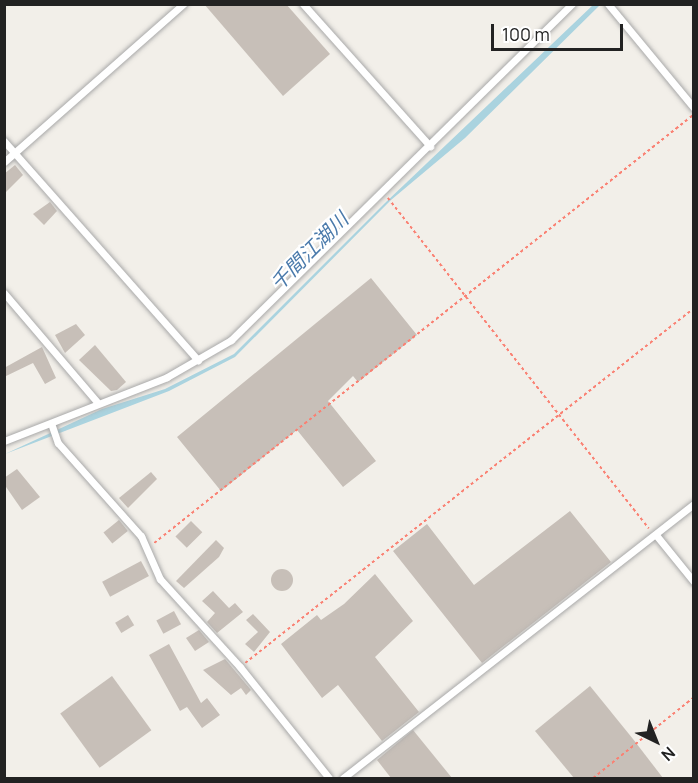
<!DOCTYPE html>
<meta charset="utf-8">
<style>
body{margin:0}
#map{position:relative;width:698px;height:783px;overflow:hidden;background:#f2efe9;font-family:Manrope,"Noto Sans JP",sans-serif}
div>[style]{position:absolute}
.water>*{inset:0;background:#aad3df}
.building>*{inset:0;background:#c7bfb8;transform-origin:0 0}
.round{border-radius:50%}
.path>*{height:1.5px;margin-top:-0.75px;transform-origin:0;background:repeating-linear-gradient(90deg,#fa8072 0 3px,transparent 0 6px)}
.roads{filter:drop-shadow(0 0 2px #a9a9a9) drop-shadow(0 0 2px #a9a9a9)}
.minor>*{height:7px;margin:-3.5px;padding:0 3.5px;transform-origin:3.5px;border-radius:3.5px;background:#fff}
span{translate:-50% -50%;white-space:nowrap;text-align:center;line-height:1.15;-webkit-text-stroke:4.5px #fff;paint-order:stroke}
.water-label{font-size:20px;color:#4a7aab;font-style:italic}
.frame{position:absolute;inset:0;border:6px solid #222;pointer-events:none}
.north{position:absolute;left:626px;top:711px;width:60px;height:60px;-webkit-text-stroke:4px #fff;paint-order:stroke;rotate:137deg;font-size:16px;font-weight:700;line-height:24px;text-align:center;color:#222}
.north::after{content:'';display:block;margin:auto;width:21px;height:27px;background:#222;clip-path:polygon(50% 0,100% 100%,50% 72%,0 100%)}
.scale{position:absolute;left:491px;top:24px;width:132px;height:27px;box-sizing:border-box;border:3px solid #222;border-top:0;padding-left:8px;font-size:18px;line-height:21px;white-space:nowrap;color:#222;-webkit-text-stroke:4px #fff;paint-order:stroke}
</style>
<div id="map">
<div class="water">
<i style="clip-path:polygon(593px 5px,600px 5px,465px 138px,391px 200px,235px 357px,169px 391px,5px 454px,102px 409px,165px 389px,234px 354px,385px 203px)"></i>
</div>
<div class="building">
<i style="clip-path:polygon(204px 4px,286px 4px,330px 54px,283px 96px)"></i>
<i style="clip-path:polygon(15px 165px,23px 175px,4px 194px,4px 174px)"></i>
<i style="clip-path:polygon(50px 202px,57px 211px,44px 225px,33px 214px)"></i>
<i style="clip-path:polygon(371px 278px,417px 335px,358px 382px,353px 376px,328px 401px,376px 461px,343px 487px,297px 430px,221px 491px,177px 437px)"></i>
<i style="clip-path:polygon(76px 324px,85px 335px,65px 353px,55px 335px)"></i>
<i style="clip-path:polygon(95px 345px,126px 382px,117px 390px,111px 391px,79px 360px)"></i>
<i style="clip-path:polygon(42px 347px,56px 378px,45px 384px,33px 363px,4px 377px,4px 368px)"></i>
<i style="clip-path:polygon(17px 469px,40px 497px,22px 510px,4px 484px,4px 478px)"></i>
<i style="clip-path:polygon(151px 472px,157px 479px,128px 508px,119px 498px)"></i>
<i style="clip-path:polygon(570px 511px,611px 562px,482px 663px,393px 551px,427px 524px,474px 585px)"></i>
<i style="left:119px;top:520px;width:14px;height:20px;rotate:51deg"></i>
<i style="left:191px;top:521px;width:16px;height:22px;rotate:45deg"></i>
<i style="clip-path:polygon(216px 540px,224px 548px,219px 557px,184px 588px,176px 581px)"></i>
<i style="left:141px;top:561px;width:17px;height:44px;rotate:62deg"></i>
<i class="round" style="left:271px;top:569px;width:22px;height:22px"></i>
<i style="clip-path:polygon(375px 574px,413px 621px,375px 657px,419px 712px,382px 741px,338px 685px,322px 698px,281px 644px,317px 615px,321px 620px,344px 604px)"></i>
<i style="clip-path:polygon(213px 591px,229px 608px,235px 603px,243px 612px,217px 633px,207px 622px,215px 613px,202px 601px)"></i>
<i style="left:174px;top:611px;width:15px;height:20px;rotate:62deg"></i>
<i style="clip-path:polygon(253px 614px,270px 632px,254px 652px,245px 644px,258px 632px,246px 620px)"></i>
<i style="left:128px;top:615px;width:12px;height:15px;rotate:59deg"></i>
<i style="clip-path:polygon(199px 630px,209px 642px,195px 651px,186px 638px)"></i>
<i style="clip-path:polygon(169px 644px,201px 703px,207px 698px,220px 715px,202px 728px,187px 707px,180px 711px,149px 655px)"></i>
<i style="clip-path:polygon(225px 659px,251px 690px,246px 695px,241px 688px,231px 695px,203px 670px)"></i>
<i style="left:112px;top:676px;width:67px;height:64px;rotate:54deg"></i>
<i style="clip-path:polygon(590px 686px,633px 739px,663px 778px,574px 778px,535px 731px)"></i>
<i style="clip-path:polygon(413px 730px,452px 778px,391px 778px,377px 760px)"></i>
</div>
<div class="path">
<i style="left:388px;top:198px;width:421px;rotate:51.7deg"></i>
<i style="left:154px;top:543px;width:688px;rotate:-38.45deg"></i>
<i style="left:245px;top:663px;width:572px;rotate:-38.33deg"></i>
<i style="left:593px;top:778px;width:129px;rotate:-38.7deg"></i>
</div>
<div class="roads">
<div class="minor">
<i style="left:303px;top:4px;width:191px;rotate:48.2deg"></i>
<i style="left:608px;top:4px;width:135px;rotate:50.4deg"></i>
<i style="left:4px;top:141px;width:293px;rotate:48.5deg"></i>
<i style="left:4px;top:162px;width:239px;rotate:-41.4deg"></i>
<i style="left:4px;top:293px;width:145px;rotate:49.5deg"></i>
<i style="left:52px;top:426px;width:18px;rotate:71deg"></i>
<i style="left:58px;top:443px;width:125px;rotate:48.3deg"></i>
<i style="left:141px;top:536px;width:47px;rotate:66.2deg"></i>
<i style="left:160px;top:579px;width:119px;rotate:47.7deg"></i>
<i style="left:240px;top:667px;width:142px;rotate:51.3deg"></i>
<i style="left:4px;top:441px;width:175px;rotate:-21.4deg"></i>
<i style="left:167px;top:377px;width:74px;rotate:-30deg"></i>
<i style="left:231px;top:340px;width:479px;rotate:-44.6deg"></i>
<i style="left:656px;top:535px;width:60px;rotate:51deg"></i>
<i style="left:343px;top:778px;width:445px;rotate:-38deg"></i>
</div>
</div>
<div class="water-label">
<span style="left:309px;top:251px;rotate:-45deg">千間江湖川</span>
</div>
<div class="frame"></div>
<div class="north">N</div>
<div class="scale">100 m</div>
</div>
